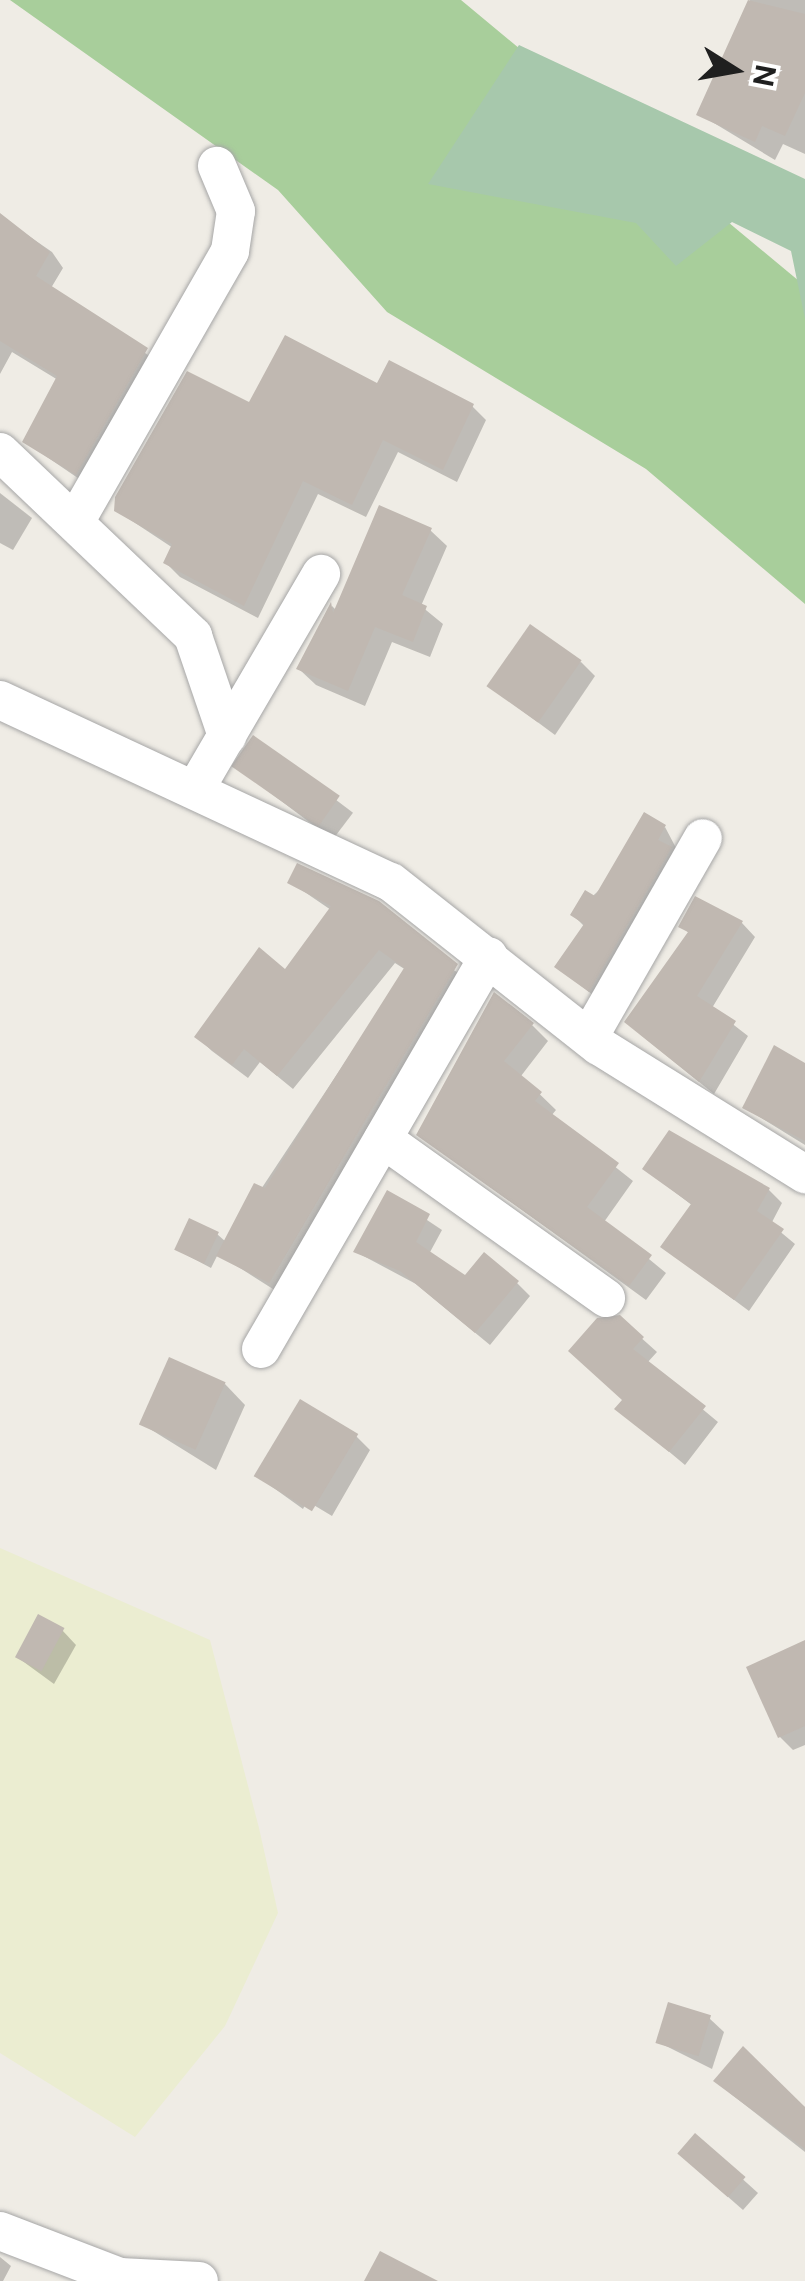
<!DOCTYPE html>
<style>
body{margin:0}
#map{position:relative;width:805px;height:2281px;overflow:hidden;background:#efece5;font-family:"Public Sans",sans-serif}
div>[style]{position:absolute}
.farmland>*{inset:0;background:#ebedd1}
.forest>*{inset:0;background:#a8ce9b}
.cemetery>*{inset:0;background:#a7c8ac}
.shadow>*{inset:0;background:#0003;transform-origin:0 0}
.building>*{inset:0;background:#c0b8b1;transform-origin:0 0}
.roads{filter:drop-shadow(0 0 2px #a6a6a6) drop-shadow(0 0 2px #a6a6a6)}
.minor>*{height:38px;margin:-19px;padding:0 19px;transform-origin:19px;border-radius:19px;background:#fff}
span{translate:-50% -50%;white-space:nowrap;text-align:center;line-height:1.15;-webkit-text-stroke:8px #fff;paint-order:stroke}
.north{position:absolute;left:685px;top:20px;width:100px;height:100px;-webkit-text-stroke:8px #fff;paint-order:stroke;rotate:101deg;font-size:28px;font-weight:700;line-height:40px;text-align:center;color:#1f1f1f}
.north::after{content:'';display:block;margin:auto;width:35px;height:45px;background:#1f1f1f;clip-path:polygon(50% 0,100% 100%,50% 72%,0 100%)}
</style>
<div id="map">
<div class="farmland">
<i style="clip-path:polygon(0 1548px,210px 1640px,259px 1828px,278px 1913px,225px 2026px,135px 2137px,0 2053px)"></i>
</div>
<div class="forest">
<i style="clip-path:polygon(10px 0,461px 0,805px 286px,805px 604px,646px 469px,387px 312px,278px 190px)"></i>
</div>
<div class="cemetery">
<i style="clip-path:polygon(519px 45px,805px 179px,805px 319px,791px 251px,732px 222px,676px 266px,636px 223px,428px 184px)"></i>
</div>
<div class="shadow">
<i style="clip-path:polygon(750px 0,805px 0,805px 154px,783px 144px,775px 160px,699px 114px)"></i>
<i style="clip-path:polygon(0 216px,52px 252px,63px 268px,51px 288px,161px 364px,91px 487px,25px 442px,58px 380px,12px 352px,0 374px)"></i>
<i style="clip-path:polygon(378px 387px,472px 406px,486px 420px,457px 482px,398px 452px,366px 517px,318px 494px,258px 618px,180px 577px,166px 563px,173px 548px,117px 511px,250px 406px)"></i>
<i style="clip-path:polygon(0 493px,32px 518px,13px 550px,0 543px)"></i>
<i style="clip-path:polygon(430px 530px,447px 546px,421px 606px,443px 624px,430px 657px,392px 642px,365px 706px,316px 685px,299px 669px,332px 606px,337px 611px)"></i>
<i style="clip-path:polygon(581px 662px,595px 676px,555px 735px,490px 687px)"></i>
<i style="left:254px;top:738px;width:124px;height:34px;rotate:37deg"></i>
<i style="clip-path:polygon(665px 827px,684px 863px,604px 1004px,558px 967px,585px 927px,573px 915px)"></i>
<i style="clip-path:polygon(290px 882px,472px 980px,284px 1296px,218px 1254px,211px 1268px,177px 1250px,217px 1234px,226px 1242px,406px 970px,395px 963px,293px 1089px,260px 1062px,248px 1078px,212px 1051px,197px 1037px,285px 973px,331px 910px)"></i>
<i style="clip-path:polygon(742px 923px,755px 937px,712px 1008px,748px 1036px,714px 1094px,641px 1035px,690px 934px,681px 926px)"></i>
<i style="clip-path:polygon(532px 1025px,548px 1041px,521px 1076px,556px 1110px,551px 1116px,633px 1181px,604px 1222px,666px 1273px,646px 1300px,419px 1135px)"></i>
<i style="clip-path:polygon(805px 1065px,805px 1145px,745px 1108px)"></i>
<i style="clip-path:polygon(645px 1169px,769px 1190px,782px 1203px,771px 1224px,795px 1244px,749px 1311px,663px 1247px,693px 1206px)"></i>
<i style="clip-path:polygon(388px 1194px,442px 1230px,429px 1254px,466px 1278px,517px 1283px,530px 1296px,490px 1345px,416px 1284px,356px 1252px)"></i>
<i style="clip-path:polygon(619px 1318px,657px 1352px,647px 1363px,718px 1422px,685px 1465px,618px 1409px,625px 1400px)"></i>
<i style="clip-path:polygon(225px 1384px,245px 1405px,216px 1470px,142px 1424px)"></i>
<i style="clip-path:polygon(356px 1436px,370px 1450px,332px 1516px,307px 1501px,303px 1509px,257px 1476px)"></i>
<i style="clip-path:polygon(62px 1630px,76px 1645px,54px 1684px,17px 1657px)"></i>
<i style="clip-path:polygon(805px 1646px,805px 1745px,793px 1750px,780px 1737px)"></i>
<i style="clip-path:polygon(709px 2018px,724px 2032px,712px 2069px,658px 2042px)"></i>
<i style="clip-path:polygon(717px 2081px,805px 2107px,805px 2152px,731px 2094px)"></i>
<i style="clip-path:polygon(695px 2136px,758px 2193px,743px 2210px,694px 2167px)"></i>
<i style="clip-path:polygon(0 2257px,11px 2266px,3px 2281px,0 2281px)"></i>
</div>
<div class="building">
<i style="clip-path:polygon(748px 0,805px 14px,805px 93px,785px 136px,762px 126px,755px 142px,696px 115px)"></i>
<i style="clip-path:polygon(0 213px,50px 252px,36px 276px,148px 348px,76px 475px,22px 442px,57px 376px,0 341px)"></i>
<i style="clip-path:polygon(285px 335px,377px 383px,389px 360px,474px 404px,443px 470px,383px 440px,352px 505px,303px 481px,244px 606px,163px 563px,172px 544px,114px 511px,115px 497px,187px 371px,249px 402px)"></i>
<i style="clip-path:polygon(379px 505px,432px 528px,402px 595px,427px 606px,413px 642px,375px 627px,348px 691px,296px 669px,331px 602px,333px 613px)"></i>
<i style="left:530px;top:624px;width:63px;height:76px;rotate:35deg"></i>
<i style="left:253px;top:735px;width:106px;height:38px;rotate:35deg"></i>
<i style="clip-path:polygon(644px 812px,666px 825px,658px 840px,672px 847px,589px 992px,554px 967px,584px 924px,570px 915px,585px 890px,595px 896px)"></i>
<i style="clip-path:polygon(297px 863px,379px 901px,458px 964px,269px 1283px,216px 1256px,254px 1183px,265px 1188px,404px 968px,379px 950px,277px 1076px,244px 1049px,232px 1065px,194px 1037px,259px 947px,285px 969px,331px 906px,287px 883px)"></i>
<i style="clip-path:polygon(695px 896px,743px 921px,697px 996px,736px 1021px,699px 1082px,624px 1022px,688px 932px,678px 927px)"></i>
<i style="clip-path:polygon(494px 992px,534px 1023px,504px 1061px,542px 1092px,535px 1101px,619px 1163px,587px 1207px,652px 1255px,629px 1286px,416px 1135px)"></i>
<i style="clip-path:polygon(774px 1045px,805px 1063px,805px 1141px,742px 1108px)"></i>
<i style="clip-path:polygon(669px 1130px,770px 1188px,757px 1211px,784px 1229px,734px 1300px,660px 1247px,691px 1204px,642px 1169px)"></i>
<i style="clip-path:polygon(387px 1190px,430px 1214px,416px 1242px,465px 1275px,484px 1252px,519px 1281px,475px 1333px,400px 1271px,353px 1252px)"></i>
<i style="left:189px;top:1218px;width:33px;height:35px;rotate:25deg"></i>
<i style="clip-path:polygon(620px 1315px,644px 1337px,633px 1349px,706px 1406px,669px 1452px,614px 1409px,622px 1400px,568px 1351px,597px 1318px)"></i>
<i style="left:169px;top:1357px;width:62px;height:74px;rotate:24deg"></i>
<i style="left:300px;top:1399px;width:68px;height:90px;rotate:31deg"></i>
<i style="left:38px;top:1614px;width:30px;height:49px;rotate:28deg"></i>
<i style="clip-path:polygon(805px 1640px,805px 1726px,778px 1738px,746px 1667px)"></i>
<i style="left:668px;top:2002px;width:45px;height:43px;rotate:17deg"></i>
<i style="clip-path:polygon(743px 2046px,805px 2107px,805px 2149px,713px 2081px)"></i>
<i style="left:695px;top:2133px;width:67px;height:27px;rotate:41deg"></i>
<i style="clip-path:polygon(380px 2251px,438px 2281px,364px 2281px)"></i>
</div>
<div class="roads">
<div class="minor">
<i style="left:0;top:452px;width:267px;rotate:43.6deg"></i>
<i style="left:193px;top:636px;width:106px;rotate:71.2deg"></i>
<i style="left:75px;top:522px;width:312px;rotate:-60.2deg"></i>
<i style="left:230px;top:251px;width:40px;rotate:-81.5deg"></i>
<i style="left:236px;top:211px;width:49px;rotate:-112.9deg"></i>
<i style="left:0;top:700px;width:431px;rotate:25deg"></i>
<i style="left:391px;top:882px;width:265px;rotate:38.3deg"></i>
<i style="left:599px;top:1046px;width:243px;rotate:31.9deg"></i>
<i style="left:196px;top:788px;width:248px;rotate:-59.7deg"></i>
<i style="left:589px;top:1037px;width:229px;rotate:-60.2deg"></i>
<i style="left:383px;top:1139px;width:274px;rotate:35.5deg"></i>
<i style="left:261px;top:1349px;width:454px;rotate:-59.9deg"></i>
<i style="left:0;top:2231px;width:129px;rotate:21deg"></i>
<i style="left:120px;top:2277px;width:79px;rotate:2.9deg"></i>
</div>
</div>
<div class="north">N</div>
</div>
